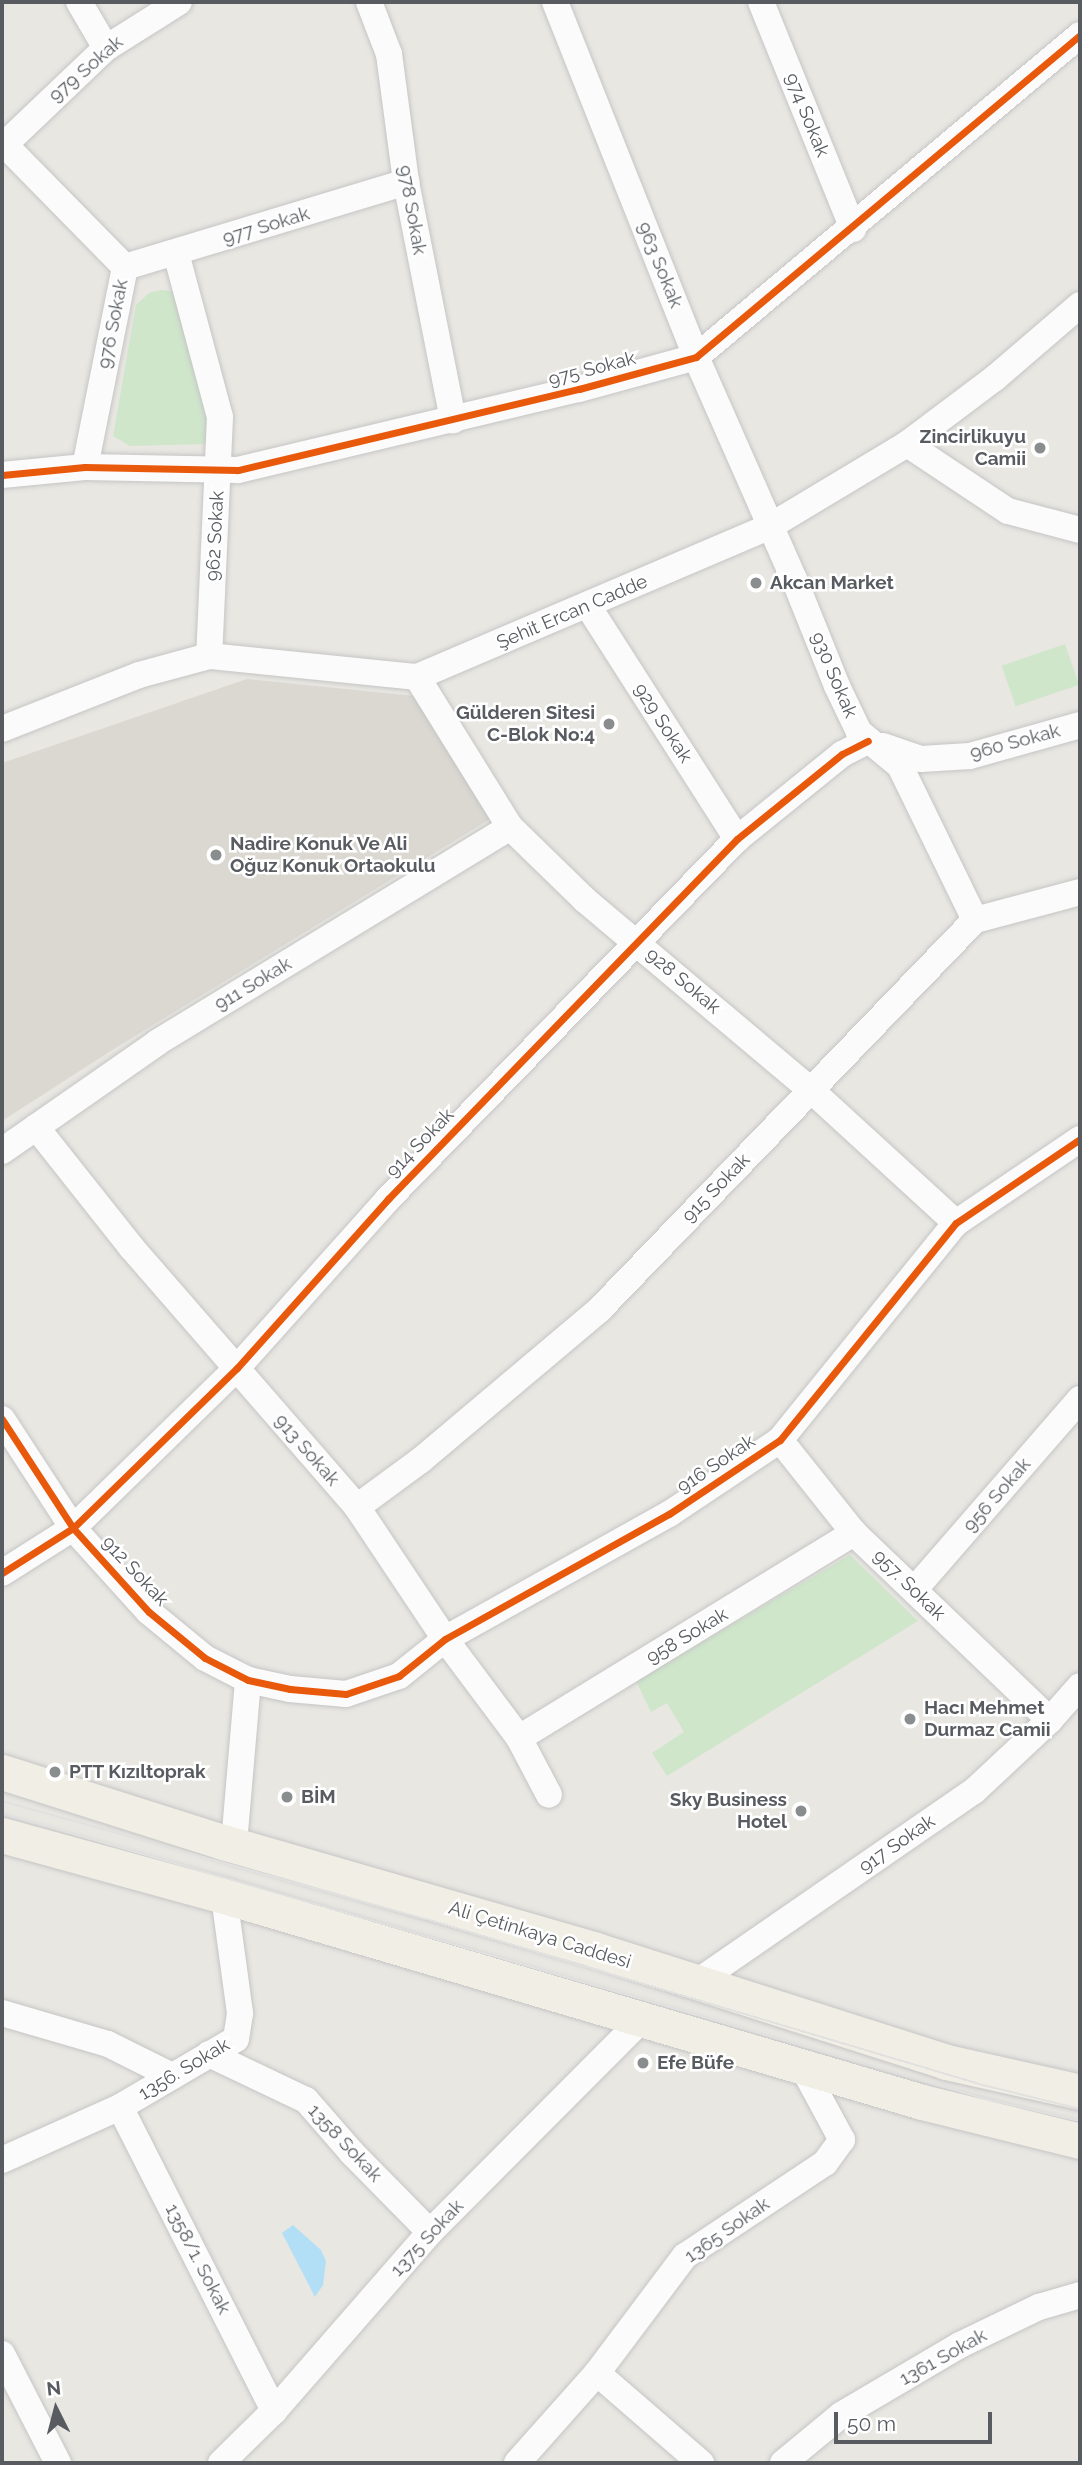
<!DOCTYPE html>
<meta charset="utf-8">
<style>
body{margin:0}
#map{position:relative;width:1082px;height:2465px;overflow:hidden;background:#e8e7e2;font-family:Raleway,sans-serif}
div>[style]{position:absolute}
.education>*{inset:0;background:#dad8d1}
.green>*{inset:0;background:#cfe6cb;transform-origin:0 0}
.water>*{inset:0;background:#b3dff6}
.roads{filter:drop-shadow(0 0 2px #c5c5c5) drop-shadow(0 0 2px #c5c5c5)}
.minor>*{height:26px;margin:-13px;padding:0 13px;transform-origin:13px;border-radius:13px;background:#fcfbfb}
.major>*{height:35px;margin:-17.5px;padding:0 17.5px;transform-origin:17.5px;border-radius:17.5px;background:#f1efe5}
.tram>*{height:2px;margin:-1px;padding:0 1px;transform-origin:1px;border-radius:1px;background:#e1e1e0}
.cycleway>*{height:7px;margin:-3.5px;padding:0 3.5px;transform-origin:3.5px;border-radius:3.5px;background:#e8590c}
.dots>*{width:19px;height:19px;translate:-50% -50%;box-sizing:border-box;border:4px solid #fff;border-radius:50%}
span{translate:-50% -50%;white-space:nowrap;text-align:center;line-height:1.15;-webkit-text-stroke:5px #fff;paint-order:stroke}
.street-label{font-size:19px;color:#585c61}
.poi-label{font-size:19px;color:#585c61;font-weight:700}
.right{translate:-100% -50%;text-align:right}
.left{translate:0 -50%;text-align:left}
.frame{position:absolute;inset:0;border:4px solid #585c61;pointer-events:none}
.north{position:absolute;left:21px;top:2374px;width:70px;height:70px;-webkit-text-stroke:5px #fff;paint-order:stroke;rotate:354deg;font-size:19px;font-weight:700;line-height:28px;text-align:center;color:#585c61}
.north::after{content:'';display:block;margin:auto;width:24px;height:32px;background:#585c61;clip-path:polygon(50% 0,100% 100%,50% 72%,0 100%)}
.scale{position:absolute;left:834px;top:2412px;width:158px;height:32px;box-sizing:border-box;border:4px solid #585c61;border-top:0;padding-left:9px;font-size:21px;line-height:24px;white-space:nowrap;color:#585c61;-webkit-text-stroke:5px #fff;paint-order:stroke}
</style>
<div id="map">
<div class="education">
<i style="clip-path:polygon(247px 679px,414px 696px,490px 819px,117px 1047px,2px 1121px,2px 763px)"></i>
</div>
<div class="green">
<i style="clip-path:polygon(162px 290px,176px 292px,208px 416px,209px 444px,130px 446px,113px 436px,136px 305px,149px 293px)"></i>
<i style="left:1065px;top:644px;width:43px;height:67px;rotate:71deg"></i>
<i style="clip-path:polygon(850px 1555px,918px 1621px,667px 1776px,652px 1753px,684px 1732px,667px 1703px,651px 1712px,636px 1681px)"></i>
</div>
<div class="water">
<i style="clip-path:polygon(293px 2225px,321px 2250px,326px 2261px,323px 2285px,315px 2297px,282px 2233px)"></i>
</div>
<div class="roads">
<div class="minor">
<i style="left:79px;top:2px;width:53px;rotate:59.6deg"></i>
<i style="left:369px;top:2px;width:56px;rotate:69deg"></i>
<i style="left:389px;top:54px;width:129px;rotate:82.4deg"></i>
<i style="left:406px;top:182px;width:243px;rotate:78.8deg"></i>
<i style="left:555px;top:2px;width:382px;rotate:68.3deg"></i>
<i style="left:696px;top:357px;width:243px;rotate:66.2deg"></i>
<i style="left:794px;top:579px;width:115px;rotate:68.1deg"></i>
<i style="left:837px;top:686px;width:51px;rotate:64.4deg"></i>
<i style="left:859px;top:732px;width:53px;rotate:39.7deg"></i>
<i style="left:900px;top:766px;width:171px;rotate:64deg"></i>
<i style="left:761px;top:2px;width:245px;rotate:67.9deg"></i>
<i style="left:4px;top:144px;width:173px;rotate:45.5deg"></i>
<i style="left:125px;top:267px;width:204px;rotate:101.3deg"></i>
<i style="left:2px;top:147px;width:144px;rotate:-43.6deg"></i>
<i style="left:106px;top:48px;width:86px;rotate:-32.2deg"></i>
<i style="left:176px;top:253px;width:170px;rotate:75deg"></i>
<i style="left:220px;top:417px;width:239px;rotate:92.6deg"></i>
<i style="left:125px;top:267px;width:294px;rotate:-16.8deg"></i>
<i style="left:907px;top:444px;width:121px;rotate:33.6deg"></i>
<i style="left:1008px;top:511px;width:74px;rotate:14.8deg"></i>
<i style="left:2px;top:475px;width:83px;rotate:-5.5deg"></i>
<i style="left:85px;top:467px;width:153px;rotate:1.1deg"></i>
<i style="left:238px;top:470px;width:350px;rotate:-13.4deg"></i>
<i style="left:579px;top:389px;width:121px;rotate:-15.3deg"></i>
<i style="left:696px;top:357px;width:501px;rotate:-39.98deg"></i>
<i style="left:588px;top:606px;width:277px;rotate:57.4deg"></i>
<i style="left:417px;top:677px;width:176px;rotate:58.2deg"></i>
<i style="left:510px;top:827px;width:105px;rotate:44.2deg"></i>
<i style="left:585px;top:900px;width:295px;rotate:40.1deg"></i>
<i style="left:811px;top:1090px;width:197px;rotate:42.5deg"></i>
<i style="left:2px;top:729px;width:147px;rotate:-21.5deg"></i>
<i style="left:139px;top:675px;width:73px;rotate:-15.2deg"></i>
<i style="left:209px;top:656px;width:209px;rotate:5.8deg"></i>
<i style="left:417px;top:677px;width:383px;rotate:-23.1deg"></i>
<i style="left:769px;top:527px;width:161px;rotate:-31deg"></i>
<i style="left:907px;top:444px;width:110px;rotate:-36.9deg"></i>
<i style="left:995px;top:378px;width:112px;rotate:-40.7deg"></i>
<i style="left:883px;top:746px;width:40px;rotate:18.9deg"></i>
<i style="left:921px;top:759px;width:49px;rotate:-3.5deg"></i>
<i style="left:970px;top:756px;width:114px;rotate:-15.7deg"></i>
<i style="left:36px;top:1127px;width:154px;rotate:51.6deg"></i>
<i style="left:132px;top:1248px;width:343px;rotate:49deg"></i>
<i style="left:357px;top:1507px;width:159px;rotate:56.3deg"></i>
<i style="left:445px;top:1639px;width:124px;rotate:53.2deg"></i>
<i style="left:519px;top:1738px;width:64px;rotate:62.2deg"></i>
<i style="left:2px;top:1151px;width:190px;rotate:-34.9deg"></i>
<i style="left:158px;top:1042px;width:412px;rotate:-31.4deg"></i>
<i style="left:2px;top:1419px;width:130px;rotate:56.9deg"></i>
<i style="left:73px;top:1528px;width:113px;rotate:47.9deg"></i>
<i style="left:149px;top:1612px;width:72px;rotate:39.4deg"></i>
<i style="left:205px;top:1658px;width:48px;rotate:27.1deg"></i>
<i style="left:248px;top:1680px;width:43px;rotate:12.1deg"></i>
<i style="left:290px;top:1689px;width:56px;rotate:5.1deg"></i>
<i style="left:346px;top:1694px;width:56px;rotate:-18.8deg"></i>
<i style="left:399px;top:1676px;width:59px;rotate:-38.8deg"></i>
<i style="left:445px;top:1639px;width:257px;rotate:-29.2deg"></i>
<i style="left:669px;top:1514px;width:133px;rotate:-33.7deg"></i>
<i style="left:780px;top:1440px;width:279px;rotate:-51deg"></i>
<i style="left:956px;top:1223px;width:150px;rotate:-34.1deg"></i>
<i style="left:780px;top:1440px;width:119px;rotate:51.5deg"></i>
<i style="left:854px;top:1533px;width:271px;rotate:43.7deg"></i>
<i style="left:357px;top:1507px;width:79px;rotate:-36.3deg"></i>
<i style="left:421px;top:1460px;width:233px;rotate:-40.1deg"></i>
<i style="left:599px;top:1310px;width:542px;rotate:-46.05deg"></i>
<i style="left:975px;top:920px;width:109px;rotate:-14.9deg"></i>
<i style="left:2px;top:1573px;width:84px;rotate:-32.4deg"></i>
<i style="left:73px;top:1528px;width:229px;rotate:-44.3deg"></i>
<i style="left:237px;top:1368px;width:227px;rotate:-48.2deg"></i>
<i style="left:388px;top:1199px;width:501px;rotate:-45.89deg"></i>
<i style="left:737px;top:839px;width:135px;rotate:-39deg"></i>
<i style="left:842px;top:754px;width:29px;rotate:-27deg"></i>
<i style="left:914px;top:1590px;width:253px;rotate:-49deg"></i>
<i style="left:519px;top:1738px;width:393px;rotate:-31.5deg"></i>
<i style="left:223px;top:1842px;width:8px;rotate:-14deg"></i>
<i style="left:231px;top:1840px;width:9px;rotate:-63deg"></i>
<i style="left:235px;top:1832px;width:153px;rotate:-85.1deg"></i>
<i style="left:697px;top:1982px;width:336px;rotate:-34.6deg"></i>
<i style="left:974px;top:1791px;width:104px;rotate:-43.1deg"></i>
<i style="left:1050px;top:1720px;width:45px;rotate:-48.6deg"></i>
<i style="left:2px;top:2013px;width:110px;rotate:16.3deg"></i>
<i style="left:108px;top:2044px;width:72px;rotate:26.6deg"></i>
<i style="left:209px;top:2054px;width:107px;rotate:25.4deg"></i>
<i style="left:306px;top:2100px;width:70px;rotate:49deg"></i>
<i style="left:352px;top:2153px;width:111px;rotate:45.4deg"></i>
<i style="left:120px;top:2107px;width:341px;rotate:63.1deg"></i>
<i style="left:2px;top:2160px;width:129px;rotate:-24.2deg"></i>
<i style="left:120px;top:2107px;width:134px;rotate:-30.4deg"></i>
<i style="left:236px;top:2039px;width:26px;rotate:-81deg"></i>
<i style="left:240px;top:2013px;width:118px;rotate:-97.8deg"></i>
<i style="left:2px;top:2354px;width:123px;rotate:62.8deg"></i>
<i style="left:597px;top:2373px;width:138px;rotate:40.9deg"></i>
<i style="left:221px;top:2463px;width:74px;rotate:-44.5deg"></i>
<i style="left:274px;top:2411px;width:237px;rotate:-48.9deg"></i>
<i style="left:430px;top:2232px;width:298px;rotate:-45.1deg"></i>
<i style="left:517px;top:2463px;width:120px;rotate:-48.4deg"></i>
<i style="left:597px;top:2373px;width:146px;rotate:-53.1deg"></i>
<i style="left:685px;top:2256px;width:168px;rotate:-33.6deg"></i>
<i style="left:825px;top:2163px;width:29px;rotate:-54deg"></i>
<i style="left:842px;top:2140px;width:84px;rotate:-118.4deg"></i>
<i style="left:783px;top:2463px;width:75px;rotate:-39.6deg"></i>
<i style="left:841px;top:2415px;width:138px;rotate:-30.5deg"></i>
<i style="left:960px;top:2345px;width:88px;rotate:-25.7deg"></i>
<i style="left:1039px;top:2307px;width:43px;rotate:-16.3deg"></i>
</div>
<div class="major">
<i style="left:2px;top:1772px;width:232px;rotate:17.6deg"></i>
<i style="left:223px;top:1842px;width:388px;rotate:16.1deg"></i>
<i style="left:596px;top:1950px;width:367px;rotate:17.7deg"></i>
<i style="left:946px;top:2062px;width:137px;rotate:12.6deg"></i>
<i style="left:2px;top:1835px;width:230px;rotate:15.4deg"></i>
<i style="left:224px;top:1896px;width:728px;rotate:16.44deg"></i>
<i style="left:922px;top:2102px;width:163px;rotate:13.9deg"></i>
</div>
</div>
<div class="tram">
<i style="left:2px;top:1801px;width:440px;rotate:15.6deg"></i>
<i style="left:426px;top:1919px;width:581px;rotate:16.6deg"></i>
<i style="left:983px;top:2085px;width:100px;rotate:13.9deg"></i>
<i style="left:2px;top:1813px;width:1025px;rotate:16.21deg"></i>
<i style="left:986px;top:2099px;width:97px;rotate:13.2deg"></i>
</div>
<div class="cycleway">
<i style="left:2px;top:475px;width:83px;rotate:-5.5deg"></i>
<i style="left:85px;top:467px;width:153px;rotate:1.1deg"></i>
<i style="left:238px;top:470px;width:350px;rotate:-13.4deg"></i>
<i style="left:579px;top:389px;width:121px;rotate:-15.3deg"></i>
<i style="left:696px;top:357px;width:501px;rotate:-39.98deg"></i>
<i style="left:2px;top:1419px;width:130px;rotate:56.9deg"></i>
<i style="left:73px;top:1528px;width:113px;rotate:47.9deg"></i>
<i style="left:149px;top:1612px;width:72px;rotate:39.4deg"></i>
<i style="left:205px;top:1658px;width:48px;rotate:27.1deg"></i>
<i style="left:248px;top:1680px;width:43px;rotate:12.1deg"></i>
<i style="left:290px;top:1689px;width:56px;rotate:5.1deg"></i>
<i style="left:346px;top:1694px;width:56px;rotate:-18.8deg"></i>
<i style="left:399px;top:1676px;width:59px;rotate:-38.8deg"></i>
<i style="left:445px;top:1639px;width:257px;rotate:-29.2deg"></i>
<i style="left:669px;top:1514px;width:133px;rotate:-33.7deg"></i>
<i style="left:780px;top:1440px;width:279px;rotate:-51deg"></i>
<i style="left:956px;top:1223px;width:150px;rotate:-34.1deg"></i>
<i style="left:2px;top:1573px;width:84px;rotate:-32.4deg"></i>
<i style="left:73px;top:1528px;width:229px;rotate:-44.3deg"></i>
<i style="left:237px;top:1368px;width:227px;rotate:-48.2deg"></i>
<i style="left:388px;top:1199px;width:501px;rotate:-45.89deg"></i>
<i style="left:737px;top:839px;width:135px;rotate:-39deg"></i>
<i style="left:842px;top:754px;width:29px;rotate:-27deg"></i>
</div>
<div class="dots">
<i style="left:1040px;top:448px;background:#8a8d8e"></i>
<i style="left:756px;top:583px;background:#8a8d8e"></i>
<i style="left:609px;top:724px;background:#8a8d8e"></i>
<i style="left:216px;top:855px;background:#8a8d8e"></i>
<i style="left:910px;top:1719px;background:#8a8d8e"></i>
<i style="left:55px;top:1772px;background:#8a8d8e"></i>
<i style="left:287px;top:1797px;background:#8a8d8e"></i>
<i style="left:801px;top:1811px;background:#8a8d8e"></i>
<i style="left:643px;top:2063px;background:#8a8d8e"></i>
</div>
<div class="street-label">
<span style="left:86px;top:69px;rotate:-41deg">979 Sokak</span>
<span style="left:807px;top:115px;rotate:68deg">974 Sokak</span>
<span style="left:412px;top:210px;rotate:80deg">978 Sokak</span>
<span style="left:266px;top:226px;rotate:-17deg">977 Sokak</span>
<span style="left:660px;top:265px;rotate:68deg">963 Sokak</span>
<span style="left:113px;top:324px;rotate:-79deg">976 Sokak</span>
<span style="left:592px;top:369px;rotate:-15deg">975 Sokak</span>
<span style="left:215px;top:536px;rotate:-87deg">962 Sokak</span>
<span style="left:572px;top:612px;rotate:-23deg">Şehit Ercan Cadde</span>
<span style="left:834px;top:675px;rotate:67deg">930 Sokak</span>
<span style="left:663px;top:723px;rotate:57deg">929 Sokak</span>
<span style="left:1015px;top:742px;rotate:-15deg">960 Sokak</span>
<span style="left:683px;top:981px;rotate:40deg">928 Sokak</span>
<span style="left:253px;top:984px;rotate:-31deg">911 Sokak</span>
<span style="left:420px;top:1143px;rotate:-46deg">914 Sokak</span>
<span style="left:716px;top:1188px;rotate:-46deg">915 Sokak</span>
<span style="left:307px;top:1450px;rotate:49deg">913 Sokak</span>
<span style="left:716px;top:1464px;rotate:-34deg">916 Sokak</span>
<span style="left:997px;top:1495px;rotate:-49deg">956 Sokak</span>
<span style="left:135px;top:1571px;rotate:47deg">912 Sokak</span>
<span style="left:909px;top:1585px;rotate:44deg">957. Sokak</span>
<span style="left:687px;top:1636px;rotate:-31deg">958 Sokak</span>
<span style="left:897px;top:1844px;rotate:-35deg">917 Sokak</span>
<span style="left:540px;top:1935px;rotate:17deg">Ali Çetinkaya Caddesi</span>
<span style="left:184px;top:2069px;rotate:-31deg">1356. Sokak</span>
<span style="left:345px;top:2143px;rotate:47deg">1358 Sokak</span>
<span style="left:727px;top:2230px;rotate:-35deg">1365 Sokak</span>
<span style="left:427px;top:2238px;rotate:-47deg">1375 Sokak</span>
<span style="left:198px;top:2259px;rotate:63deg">1358/1. Sokak</span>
<span style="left:943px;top:2357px;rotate:-29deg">1361 Sokak</span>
</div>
<div class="poi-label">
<span class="right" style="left:1026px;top:448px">Zincirlikuyu<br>Camii</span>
<span class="left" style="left:770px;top:583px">Akcan Market</span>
<span class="right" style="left:595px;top:724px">Gülderen Sitesi<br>C-Blok No:4</span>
<span class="left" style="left:230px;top:855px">Nadire Konuk Ve Ali<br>Oğuz Konuk Ortaokulu</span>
<span class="left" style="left:924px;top:1719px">Hacı Mehmet<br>Durmaz Camii</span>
<span class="left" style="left:69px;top:1772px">PTT Kızıltoprak</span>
<span class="left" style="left:301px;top:1797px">BİM</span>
<span class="right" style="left:787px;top:1811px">Sky Business<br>Hotel</span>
<span class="left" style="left:657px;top:2063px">Efe Büfe</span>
</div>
<div class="frame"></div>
<div class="north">N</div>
<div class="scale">50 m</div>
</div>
